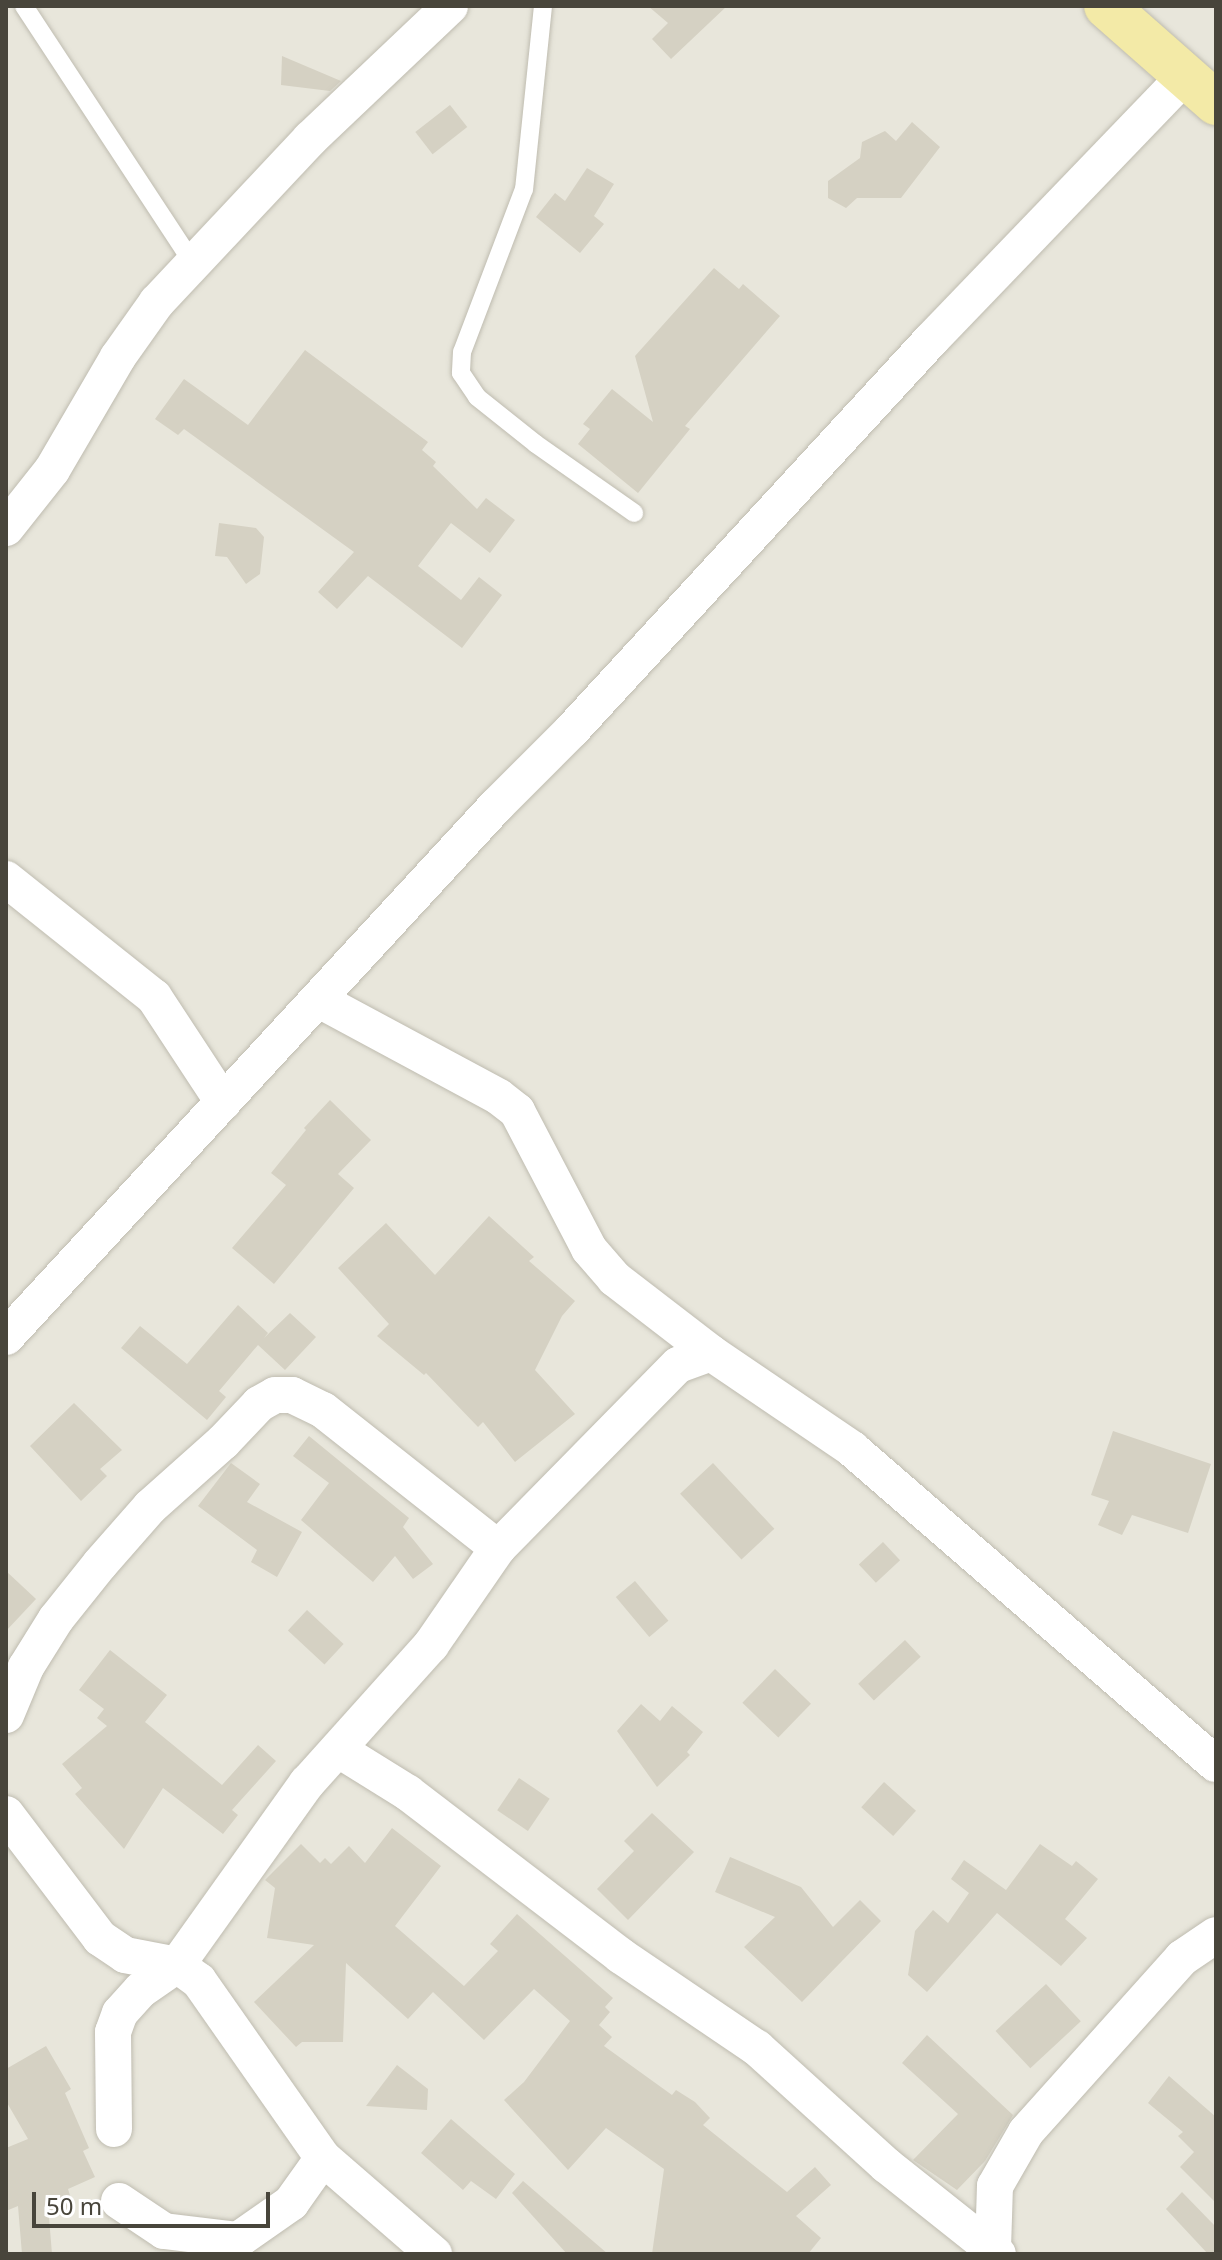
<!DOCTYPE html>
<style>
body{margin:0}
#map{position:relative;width:1222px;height:2260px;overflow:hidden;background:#f5f3ed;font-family:"Noto Sans",sans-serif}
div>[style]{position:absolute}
.residential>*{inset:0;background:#e8e6db;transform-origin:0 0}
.building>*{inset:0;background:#d5d1c3;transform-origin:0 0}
.roads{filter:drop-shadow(0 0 2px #bfbcb0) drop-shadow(0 0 2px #bfbcb0)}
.lane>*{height:18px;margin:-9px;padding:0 9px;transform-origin:9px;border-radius:9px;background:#fff}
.street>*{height:36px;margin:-18px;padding:0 18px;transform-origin:18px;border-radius:18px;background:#fff}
.primary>*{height:44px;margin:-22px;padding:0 22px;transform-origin:22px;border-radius:22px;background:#f3eaa7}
span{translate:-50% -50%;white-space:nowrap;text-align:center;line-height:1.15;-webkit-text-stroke:8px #fff;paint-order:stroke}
.frame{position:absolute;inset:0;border:8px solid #48453b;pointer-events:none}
.scale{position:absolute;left:32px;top:2192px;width:238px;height:36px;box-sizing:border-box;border:4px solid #48453b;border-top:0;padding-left:10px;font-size:24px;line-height:28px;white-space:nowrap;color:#48453b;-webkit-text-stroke:6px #fff;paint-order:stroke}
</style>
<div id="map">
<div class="residential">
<i style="left:6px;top:6px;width:1210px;height:2248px"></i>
</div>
<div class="building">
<i style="clip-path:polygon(648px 6px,727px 6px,671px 59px,652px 39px,668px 23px)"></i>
<i style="clip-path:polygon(282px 56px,341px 81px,330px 91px,281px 85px)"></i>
<i style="left:450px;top:105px;width:28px;height:44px;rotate:52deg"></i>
<i style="clip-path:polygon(912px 122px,940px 147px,901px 198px,857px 198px,846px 208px,828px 198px,828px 181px,860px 158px,862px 142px,885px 131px,896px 141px)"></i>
<i style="clip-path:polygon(587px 168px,614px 184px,594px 216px,604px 224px,580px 253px,536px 217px,555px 193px,565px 201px)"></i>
<i style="clip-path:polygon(714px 268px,739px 289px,743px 284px,780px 316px,685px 426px,690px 429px,638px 493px,578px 444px,590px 429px,583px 424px,612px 389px,653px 422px,635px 356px)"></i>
<i style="clip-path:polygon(305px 350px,428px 442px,422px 450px,436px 462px,433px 466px,477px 509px,486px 498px,515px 520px,490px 553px,451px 523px,418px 566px,461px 600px,479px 577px,502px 595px,462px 648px,368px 576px,337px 609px,318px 592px,354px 552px,184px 429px,178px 435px,155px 419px,184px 379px,248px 425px)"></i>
<i style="clip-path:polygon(219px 523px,256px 528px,264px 537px,260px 574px,246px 584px,227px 557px,215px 556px)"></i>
<i style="clip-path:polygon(330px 1100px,371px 1140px,338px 1174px,354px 1188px,274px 1284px,232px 1248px,286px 1185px,271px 1173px,306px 1130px,304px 1128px)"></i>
<i style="clip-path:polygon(489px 1216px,534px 1257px,529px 1261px,575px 1301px,562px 1316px,535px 1370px,575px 1414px,515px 1462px,483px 1422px,478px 1427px,426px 1373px,424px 1375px,377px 1336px,389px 1324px,338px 1268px,386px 1223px,435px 1275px)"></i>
<i style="clip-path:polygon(238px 1305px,268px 1333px,264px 1338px,290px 1313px,316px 1337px,285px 1370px,258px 1345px,219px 1391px,226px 1397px,207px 1420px,121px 1348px,140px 1326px,187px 1364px)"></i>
<i style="clip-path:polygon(74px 1403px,122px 1450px,100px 1469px,107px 1476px,81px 1501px,30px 1446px)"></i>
<i style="clip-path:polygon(1113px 1431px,1211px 1464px,1188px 1533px,1132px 1515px,1122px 1535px,1098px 1525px,1109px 1501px,1091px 1495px)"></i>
<i style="clip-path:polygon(309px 1436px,409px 1518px,403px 1527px,433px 1564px,413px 1579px,395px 1556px,373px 1582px,301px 1520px,329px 1483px,293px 1456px)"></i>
<i style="clip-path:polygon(231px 1463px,260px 1484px,247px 1502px,302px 1532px,277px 1577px,251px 1562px,257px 1550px,198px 1506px)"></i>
<i style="left:713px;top:1463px;width:90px;height:45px;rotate:47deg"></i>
<i style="left:883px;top:1542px;width:25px;height:33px;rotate:47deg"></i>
<i style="clip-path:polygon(6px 1571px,36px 1599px,6px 1631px)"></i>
<i style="left:635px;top:1581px;width:52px;height:25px;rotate:50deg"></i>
<i style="left:307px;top:1610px;width:50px;height:28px;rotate:43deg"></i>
<i style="left:905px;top:1640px;width:23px;height:64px;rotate:47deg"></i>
<i style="clip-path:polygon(110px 1650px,167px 1695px,145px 1722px,222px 1785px,258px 1745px,276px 1761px,232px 1810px,238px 1815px,223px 1834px,163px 1788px,124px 1849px,75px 1794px,82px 1788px,62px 1764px,107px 1726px,97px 1718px,104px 1709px,79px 1690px)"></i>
<i style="left:775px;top:1669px;width:50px;height:47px;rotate:44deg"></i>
<i style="clip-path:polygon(641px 1704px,660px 1721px,672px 1706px,703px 1732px,687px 1752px,690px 1755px,657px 1787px,617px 1731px)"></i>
<i style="left:519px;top:1778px;width:37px;height:39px;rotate:34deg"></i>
<i style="left:884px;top:1782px;width:43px;height:34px;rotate:42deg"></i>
<i style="clip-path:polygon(652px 1813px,694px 1852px,628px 1920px,597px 1889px,634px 1851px,624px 1841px)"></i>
<i style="clip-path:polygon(392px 1828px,441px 1866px,395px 1926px,464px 1986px,498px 1951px,490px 1944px,517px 1914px,613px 1998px,605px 2007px,610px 2012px,599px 2025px,612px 2037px,604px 2046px,672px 2095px,676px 2090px,695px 2102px,710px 2118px,703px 2125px,787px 2192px,815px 2167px,831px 2185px,796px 2216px,821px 2238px,808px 2254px,652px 2254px,664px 2169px,606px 2128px,568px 2170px,504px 2100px,524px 2082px,570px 2021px,534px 1989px,484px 2040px,433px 1992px,408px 2019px,346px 1963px,343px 2042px,302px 2042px,296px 2047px,254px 2002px,314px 1945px,267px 1938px,275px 1888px,265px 1880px,301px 1844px,320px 1863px,325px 1858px,331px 1864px,349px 1846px,365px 1863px)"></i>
<i style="clip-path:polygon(1040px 1844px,1072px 1866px,1076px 1861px,1098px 1879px,1065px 1919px,1087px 1938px,1061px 1966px,997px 1913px,927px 1992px,908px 1975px,915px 1931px,933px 1910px,948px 1923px,969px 1893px,951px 1879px,964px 1860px,1006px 1890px)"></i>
<i style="clip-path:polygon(730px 1857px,801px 1887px,833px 1927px,860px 1900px,881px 1921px,802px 2002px,744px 1947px,775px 1917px,715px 1892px)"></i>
<i style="left:1046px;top:1984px;width:51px;height:69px;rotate:47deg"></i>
<i style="clip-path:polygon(927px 2035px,1013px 2115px,985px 2161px,957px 2190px,913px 2160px,958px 2114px,902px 2063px)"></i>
<i style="clip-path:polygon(46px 2046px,71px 2089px,65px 2093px,89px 2148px,83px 2151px,95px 2177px,68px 2189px,74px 2208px,49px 2217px,52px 2254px,22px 2254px,18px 2206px,6px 2211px,6px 2148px,28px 2139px,6px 2101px,6px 2069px)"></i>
<i style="clip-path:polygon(397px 2065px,428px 2089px,427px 2110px,366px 2106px)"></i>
<i style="clip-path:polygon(1169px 2076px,1216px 2117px,1216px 2203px,1180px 2167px,1194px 2152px,1178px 2136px,1183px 2132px,1148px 2103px)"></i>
<i style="clip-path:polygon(451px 2119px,515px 2174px,496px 2199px,471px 2181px,463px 2190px,421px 2153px)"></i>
<i style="clip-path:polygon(523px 2181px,608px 2254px,567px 2254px,512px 2193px)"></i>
<i style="clip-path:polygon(1182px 2192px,1216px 2227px,1216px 2254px,1208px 2254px,1166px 2209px)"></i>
</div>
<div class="roads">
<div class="lane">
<i style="left:24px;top:6px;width:306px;rotate:56.7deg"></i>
<i style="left:543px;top:6px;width:184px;rotate:95.9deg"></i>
<i style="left:524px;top:189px;width:174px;rotate:110.8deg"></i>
<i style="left:462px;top:352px;width:21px;rotate:93deg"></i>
<i style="left:461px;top:373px;width:29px;rotate:56deg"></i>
<i style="left:477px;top:397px;width:75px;rotate:38.5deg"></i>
<i style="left:536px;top:444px;width:120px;rotate:35.1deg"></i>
</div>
<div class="street">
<i style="left:6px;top:528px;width:74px;rotate:-51.6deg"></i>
<i style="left:52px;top:470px;width:131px;rotate:-59.7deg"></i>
<i style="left:118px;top:357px;width:67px;rotate:-54.7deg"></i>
<i style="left:157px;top:302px;width:224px;rotate:-46.8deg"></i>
<i style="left:310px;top:139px;width:193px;rotate:-43.5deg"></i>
<i style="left:6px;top:879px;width:189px;rotate:38.6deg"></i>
<i style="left:154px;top:997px;width:126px;rotate:56.7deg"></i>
<i style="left:319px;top:1000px;width:204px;rotate:28.3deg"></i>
<i style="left:499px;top:1097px;width:23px;rotate:38deg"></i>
<i style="left:517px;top:1111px;width:156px;rotate:62.4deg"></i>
<i style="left:589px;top:1249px;width:40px;rotate:49deg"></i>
<i style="left:615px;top:1279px;width:121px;rotate:37.6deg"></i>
<i style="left:711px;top:1353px;width:171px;rotate:34.2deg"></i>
<i style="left:852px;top:1449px;width:481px;rotate:40.9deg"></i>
<i style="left:6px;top:1337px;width:723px;rotate:-47.3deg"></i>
<i style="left:496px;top:806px;width:107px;rotate:-45deg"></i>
<i style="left:572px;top:730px;width:530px;rotate:-47.37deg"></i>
<i style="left:931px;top:340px;width:365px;rotate:-46.1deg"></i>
<i style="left:6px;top:1715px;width:52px;rotate:-67.4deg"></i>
<i style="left:26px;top:1667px;width:57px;rotate:-58deg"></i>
<i style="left:56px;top:1619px;width:70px;rotate:-51.3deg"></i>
<i style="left:100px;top:1564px;width:76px;rotate:-48.7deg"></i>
<i style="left:150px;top:1507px;width:98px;rotate:-41.7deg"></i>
<i style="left:223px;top:1442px;width:52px;rotate:-46.5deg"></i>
<i style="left:259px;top:1404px;width:18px;rotate:-29deg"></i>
<i style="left:275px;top:1395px;width:17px"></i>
<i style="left:292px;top:1395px;width:34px;rotate:26deg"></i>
<i style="left:323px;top:1410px;width:223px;rotate:38.3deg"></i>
<i style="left:339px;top:1750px;width:81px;rotate:31.9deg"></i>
<i style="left:408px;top:1793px;width:268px;rotate:37.4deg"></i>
<i style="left:621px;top:1956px;width:164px;rotate:34.1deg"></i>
<i style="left:757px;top:2048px;width:174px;rotate:42.2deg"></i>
<i style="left:886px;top:2165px;width:143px;rotate:38.5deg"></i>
<i style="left:6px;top:1814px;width:156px;rotate:52.8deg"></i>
<i style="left:100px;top:1938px;width:30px;rotate:34deg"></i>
<i style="left:125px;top:1955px;width:53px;rotate:10.9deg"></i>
<i style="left:177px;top:1965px;width:27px;rotate:36deg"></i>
<i style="left:199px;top:1981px;width:216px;rotate:55deg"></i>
<i style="left:323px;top:2158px;width:147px;rotate:40.9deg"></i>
<i style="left:114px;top:2129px;width:97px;rotate:-90.6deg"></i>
<i style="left:113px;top:2032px;width:20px;rotate:-70deg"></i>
<i style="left:120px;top:2013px;width:31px;rotate:-48deg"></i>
<i style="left:141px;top:1990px;width:44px;rotate:-34.8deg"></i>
<i style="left:177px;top:1965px;width:224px;rotate:-54.5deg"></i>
<i style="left:307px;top:1783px;width:186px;rotate:-48.1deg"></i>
<i style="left:431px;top:1645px;width:118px;rotate:-55.4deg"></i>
<i style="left:498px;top:1548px;width:257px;rotate:-45.5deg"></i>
<i style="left:678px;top:1365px;width:35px;rotate:-20deg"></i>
<i style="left:119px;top:2201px;width:54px;rotate:33.7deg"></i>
<i style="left:164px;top:2231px;width:75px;rotate:6.9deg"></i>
<i style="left:238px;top:2240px;width:65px;rotate:-34.9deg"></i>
<i style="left:291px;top:2203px;width:55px;rotate:-54.6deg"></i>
<i style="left:993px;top:2249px;width:63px;rotate:-88.2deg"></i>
<i style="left:995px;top:2186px;width:62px;rotate:-60.1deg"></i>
<i style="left:1026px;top:2132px;width:234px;rotate:-48.1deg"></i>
<i style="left:1182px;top:1958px;width:41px;rotate:-34.1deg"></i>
</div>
<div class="primary">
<i style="left:1106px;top:6px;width:147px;rotate:41.4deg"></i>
</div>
</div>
<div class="frame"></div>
<div class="scale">50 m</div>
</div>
